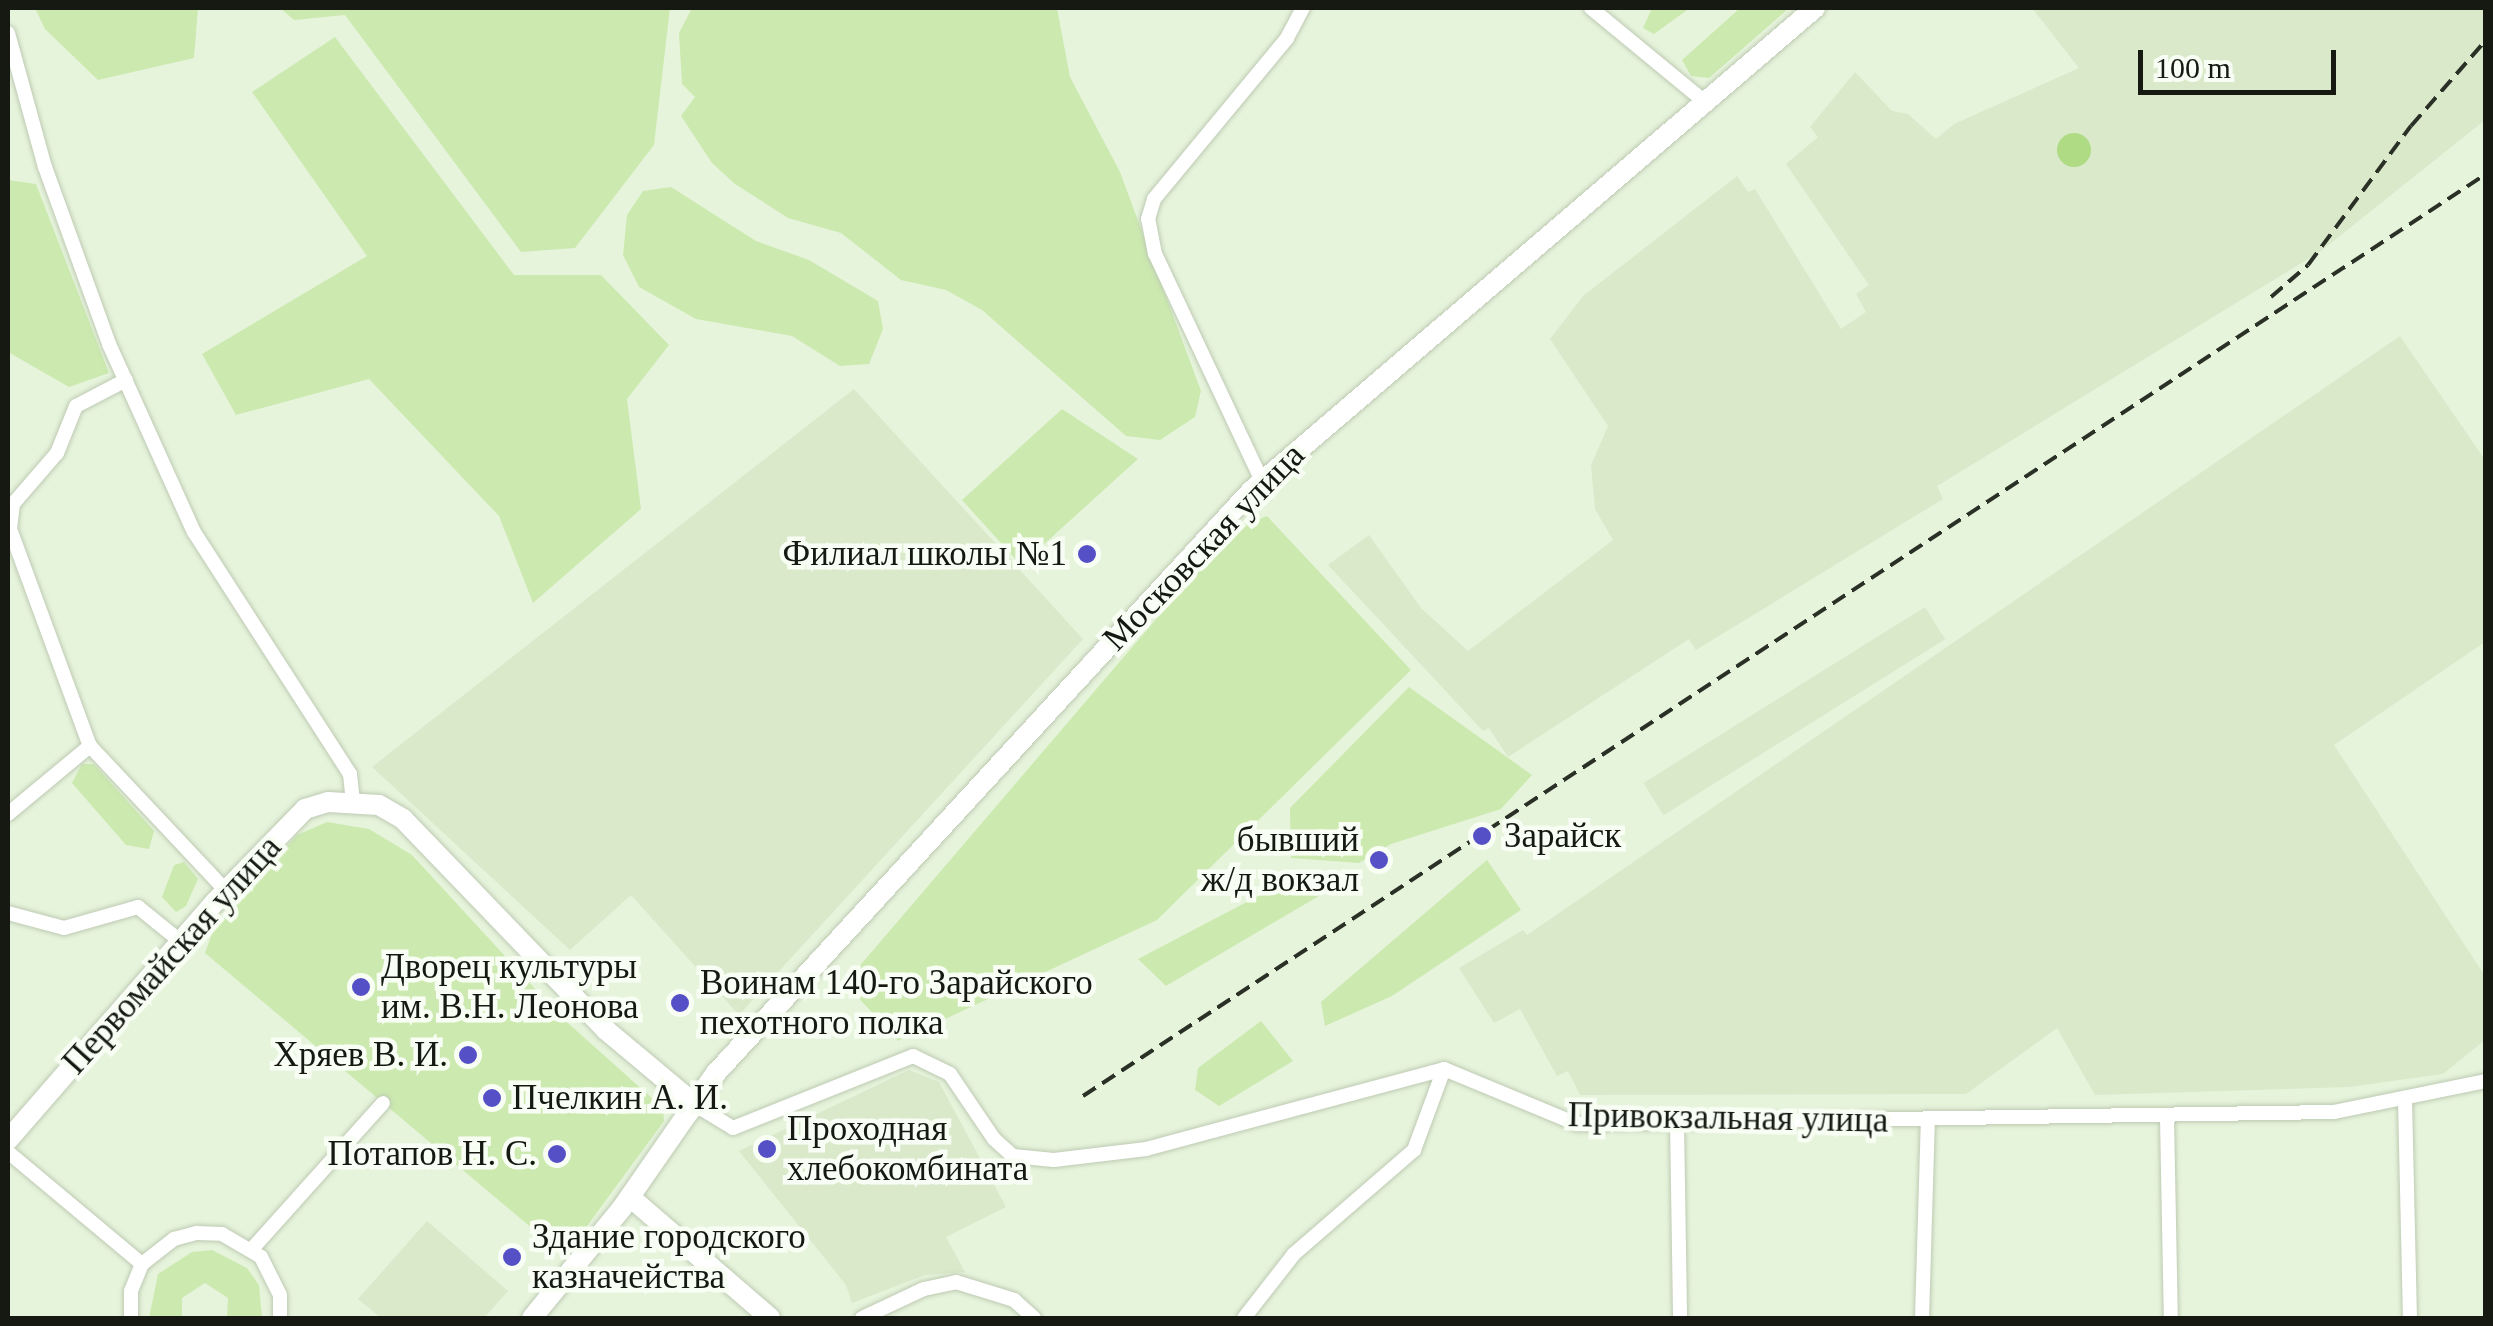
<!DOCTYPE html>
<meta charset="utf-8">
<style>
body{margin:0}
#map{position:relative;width:2493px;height:1326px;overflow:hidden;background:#e7f4dc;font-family:Georgia,serif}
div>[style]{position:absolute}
.built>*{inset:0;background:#d9e9ca;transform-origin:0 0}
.green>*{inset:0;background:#cce9b0}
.water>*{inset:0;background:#b0db85}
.round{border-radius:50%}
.roads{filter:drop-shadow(0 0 2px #becab3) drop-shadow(0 0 2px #becab3)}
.street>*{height:14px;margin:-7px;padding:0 7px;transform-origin:7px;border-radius:7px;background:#fff}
.secondary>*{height:20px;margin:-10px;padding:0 10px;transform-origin:10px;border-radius:10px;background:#fff}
.rail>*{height:4px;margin-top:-2px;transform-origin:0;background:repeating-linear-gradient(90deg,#2b3026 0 15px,transparent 0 23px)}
.dots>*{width:28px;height:28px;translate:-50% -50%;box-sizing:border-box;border:5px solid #f9fef5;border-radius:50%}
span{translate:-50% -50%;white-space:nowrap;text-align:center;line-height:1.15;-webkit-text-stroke:9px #f9fef5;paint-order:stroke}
.street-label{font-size:35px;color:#151911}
.poi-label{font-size:35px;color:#151911}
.right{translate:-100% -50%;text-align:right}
.left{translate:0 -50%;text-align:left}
.frame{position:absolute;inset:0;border:10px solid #151911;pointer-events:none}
.scale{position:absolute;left:2138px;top:50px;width:198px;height:45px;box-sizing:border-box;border:5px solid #151911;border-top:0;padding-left:12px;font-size:30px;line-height:35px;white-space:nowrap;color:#151911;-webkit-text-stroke:8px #f9fef5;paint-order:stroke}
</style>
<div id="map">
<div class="built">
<i style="clip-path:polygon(2032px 8px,2485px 8px,2485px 120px,2321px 251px,1937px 486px,1943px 499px,1696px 650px,1689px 639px,1508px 757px,1489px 728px,1483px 731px,1328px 565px,1369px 535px,1421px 608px,1468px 651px,1613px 540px,1595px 509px,1591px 465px,1608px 426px,1550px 339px,1583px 296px,1737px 176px,1748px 192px,1755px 189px,1841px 329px,1866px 312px,1856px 294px,1869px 285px,1786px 164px,1818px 137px,1810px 127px,1855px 72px,1892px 111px,1908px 114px,1936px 139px,1954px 124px,2079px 68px)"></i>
<i style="clip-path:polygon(2400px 336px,2485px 460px,2485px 642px,2334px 745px,2485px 976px,2485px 1040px,2443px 1074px,2349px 1087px,2095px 1095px,2057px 1028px,1966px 1094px,1580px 1095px,1568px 1071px,1557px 1076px,1520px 1009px,1494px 1023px,1459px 968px,1523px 930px,1527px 935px)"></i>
<i style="clip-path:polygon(854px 389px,1083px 639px,739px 1015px,631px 895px,570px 950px,372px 767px)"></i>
<i style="left:1925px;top:607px;width:38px;height:332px;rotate:58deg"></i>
<i style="clip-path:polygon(909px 1070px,939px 1082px,1006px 1207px,946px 1237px,965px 1272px,925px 1275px,852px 1303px,846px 1285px,739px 1151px)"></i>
<i style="clip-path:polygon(427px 1221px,508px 1291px,484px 1318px,381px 1318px,358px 1299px)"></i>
</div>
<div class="green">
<i style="clip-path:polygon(35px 8px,198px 8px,194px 58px,98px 80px,45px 29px)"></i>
<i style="clip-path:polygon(280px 8px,670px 8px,654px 145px,575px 248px,521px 252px,345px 15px,294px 20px)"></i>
<i style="clip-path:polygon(692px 8px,1057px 8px,1070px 77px,1120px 172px,1201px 391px,1195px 417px,1160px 440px,1126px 436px,982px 310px,946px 290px,901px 280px,841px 233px,788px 218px,735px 184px,712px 163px,681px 116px,695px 97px,682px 84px,679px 33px)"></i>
<i style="clip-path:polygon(1652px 8px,1690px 8px,1654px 34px,1643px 28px)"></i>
<i style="clip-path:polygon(1740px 8px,1789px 8px,1709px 78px,1691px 76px,1682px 60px)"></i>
<i style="clip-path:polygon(335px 37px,514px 275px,601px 275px,669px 345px,627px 399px,641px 509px,533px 603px,499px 516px,369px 379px,236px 415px,202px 354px,367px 256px,252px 92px)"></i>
<i style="clip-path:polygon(8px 180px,36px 184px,109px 373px,69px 387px,8px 352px)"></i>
<i style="clip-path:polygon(671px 187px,756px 241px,809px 260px,878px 301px,883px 329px,869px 364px,840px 366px,792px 336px,696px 319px,639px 287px,623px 255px,627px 215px,643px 191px)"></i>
<i style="clip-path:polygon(1062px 409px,1138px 459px,1021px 565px,962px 500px)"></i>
<i style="clip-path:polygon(1267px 516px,1411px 670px,1157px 920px,898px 1041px,845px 983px,1234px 528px)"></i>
<i style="clip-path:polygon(1409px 687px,1532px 775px,1501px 809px,1391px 844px,1359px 863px,1291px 858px,1290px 808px)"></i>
<i style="clip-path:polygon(82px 764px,94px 764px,154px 831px,149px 849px,126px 845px,72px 783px)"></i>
<i style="clip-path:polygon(327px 822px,369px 829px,412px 855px,560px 1016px,663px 1108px,664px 1121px,565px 1256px,205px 953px,213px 931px,297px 835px)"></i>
<i style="clip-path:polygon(1487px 860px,1521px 910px,1392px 996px,1325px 1026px,1321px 1002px)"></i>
<i style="clip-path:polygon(184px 862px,198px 879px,186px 906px,176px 912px,162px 897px,174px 865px)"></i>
<i style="clip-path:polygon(1304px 872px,1324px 893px,1166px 986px,1138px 959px)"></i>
<i style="clip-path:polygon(1261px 1021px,1293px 1061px,1219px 1106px,1195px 1090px,1198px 1068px)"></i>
<i style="clip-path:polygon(212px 1250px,247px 1268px,259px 1285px,262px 1318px,227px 1318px,228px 1298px,205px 1283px,182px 1298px,182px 1318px,149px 1318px,158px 1274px,192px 1252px)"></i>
</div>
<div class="water">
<i class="round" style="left:2057px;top:133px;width:34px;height:34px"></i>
</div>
<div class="roads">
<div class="street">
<i style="left:1591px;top:8px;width:148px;rotate:39.5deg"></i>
<i style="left:8px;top:33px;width:139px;rotate:74.6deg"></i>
<i style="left:45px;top:167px;width:188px;rotate:70.1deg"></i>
<i style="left:109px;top:344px;width:206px;rotate:65.7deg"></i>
<i style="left:194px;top:532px;width:288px;rotate:57.2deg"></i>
<i style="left:350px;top:774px;width:27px;rotate:84deg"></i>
<i style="left:126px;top:380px;width:56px;rotate:152.5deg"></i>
<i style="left:76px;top:406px;width:51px;rotate:112deg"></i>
<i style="left:57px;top:453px;width:67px;rotate:130.8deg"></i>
<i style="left:13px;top:504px;width:25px;rotate:97deg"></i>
<i style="left:10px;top:529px;width:231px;rotate:69.8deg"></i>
<i style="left:90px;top:746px;width:199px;rotate:46.8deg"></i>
<i style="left:1262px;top:481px;width:251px;rotate:-115.2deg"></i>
<i style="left:1155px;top:254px;width:36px;rotate:-101deg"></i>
<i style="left:1148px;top:219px;width:21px;rotate:-73deg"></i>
<i style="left:1154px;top:199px;width:209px;rotate:-50.4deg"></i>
<i style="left:1287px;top:38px;width:34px;rotate:-62deg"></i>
<i style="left:8px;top:814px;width:107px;rotate:-39.7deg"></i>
<i style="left:8px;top:913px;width:58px;rotate:15deg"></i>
<i style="left:64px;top:928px;width:77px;rotate:-15.8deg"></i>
<i style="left:138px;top:907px;width:54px;rotate:39deg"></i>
<i style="left:2405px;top:1100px;width:218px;rotate:88.7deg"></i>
<i style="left:697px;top:1106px;width:42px;rotate:31.4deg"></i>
<i style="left:733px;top:1128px;width:194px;rotate:-21.8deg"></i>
<i style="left:913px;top:1056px;width:41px;rotate:25.9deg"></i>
<i style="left:950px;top:1074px;width:78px;rotate:55.9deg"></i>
<i style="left:994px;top:1139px;width:25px;rotate:42deg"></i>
<i style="left:1013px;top:1156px;width:41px;rotate:5.6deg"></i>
<i style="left:1054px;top:1160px;width:93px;rotate:-6.8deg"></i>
<i style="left:1146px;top:1149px;width:309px;rotate:-15deg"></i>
<i style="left:1444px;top:1069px;width:144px;rotate:22.5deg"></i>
<i style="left:1577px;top:1124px;width:757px;rotate:-0.91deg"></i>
<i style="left:2334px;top:1112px;width:155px;rotate:-11.5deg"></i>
<i style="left:2167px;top:1118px;width:200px;rotate:88.9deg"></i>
<i style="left:1677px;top:1123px;width:195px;rotate:89.1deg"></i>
<i style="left:8px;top:1152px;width:175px;rotate:39.9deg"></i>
<i style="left:252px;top:1249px;width:196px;rotate:-48.1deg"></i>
<i style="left:131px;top:1318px;width:27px;rotate:-90deg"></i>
<i style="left:131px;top:1291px;width:29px;rotate:-68deg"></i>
<i style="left:142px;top:1264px;width:41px;rotate:-38deg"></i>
<i style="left:174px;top:1239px;width:24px;rotate:-15deg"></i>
<i style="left:197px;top:1233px;width:25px;rotate:2deg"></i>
<i style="left:222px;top:1234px;width:45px;rotate:30.5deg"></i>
<i style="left:261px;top:1257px;width:42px;rotate:63.4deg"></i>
<i style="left:280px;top:1295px;width:23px;rotate:90deg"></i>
<i style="left:862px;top:1318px;width:68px;rotate:-25.1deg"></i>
<i style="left:924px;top:1289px;width:33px;rotate:-12deg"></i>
<i style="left:956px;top:1282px;width:61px;rotate:17.2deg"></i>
<i style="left:1014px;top:1300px;width:27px;rotate:42deg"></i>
<i style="left:1244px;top:1318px;width:81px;rotate:-52deg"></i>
<i style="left:1294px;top:1254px;width:159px;rotate:-40.9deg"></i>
<i style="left:1414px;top:1150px;width:86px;rotate:-69.7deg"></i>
<i style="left:1922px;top:1318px;width:198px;rotate:-88.3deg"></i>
</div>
<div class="secondary">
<i style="left:8px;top:1140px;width:314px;rotate:-49deg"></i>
<i style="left:214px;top:903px;width:131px;rotate:-45.9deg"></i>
<i style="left:305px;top:809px;width:24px;rotate:-17deg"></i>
<i style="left:328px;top:802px;width:51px;rotate:3.4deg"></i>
<i style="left:379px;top:805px;width:28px;rotate:30deg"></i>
<i style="left:403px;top:819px;width:293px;rotate:46.1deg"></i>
<i style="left:606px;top:1030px;width:119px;rotate:39.9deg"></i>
<i style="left:630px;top:1197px;width:185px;rotate:40.8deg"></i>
<i style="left:532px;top:1318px;width:142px;rotate:-50.7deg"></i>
<i style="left:622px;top:1208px;width:165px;rotate:-55.2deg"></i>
<i style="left:716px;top:1073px;width:791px;rotate:-47.41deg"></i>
<i style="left:1251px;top:491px;width:743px;rotate:-40.58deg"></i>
</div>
</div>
<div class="rail">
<i style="left:2271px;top:297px;width:49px;rotate:-40.9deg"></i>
<i style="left:2308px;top:265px;width:173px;rotate:-53.5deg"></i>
<i style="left:2411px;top:126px;width:114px;rotate:-48.9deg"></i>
<i style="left:1083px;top:1096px;width:1679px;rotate:-33.31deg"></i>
</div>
<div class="dots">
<i style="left:1087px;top:554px;background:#5650c7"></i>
<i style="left:1482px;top:836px;background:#5650c7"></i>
<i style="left:1379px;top:860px;background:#5650c7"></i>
<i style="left:361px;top:987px;background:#5650c7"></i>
<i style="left:680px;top:1003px;background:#5650c7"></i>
<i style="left:468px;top:1055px;background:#5650c7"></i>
<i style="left:492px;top:1098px;background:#5650c7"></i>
<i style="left:767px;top:1149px;background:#5650c7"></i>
<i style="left:557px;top:1154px;background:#5650c7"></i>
<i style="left:512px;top:1257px;background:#5650c7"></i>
</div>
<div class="street-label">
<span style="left:1204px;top:547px;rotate:-46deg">Московская улица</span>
<span style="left:172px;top:955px;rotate:-48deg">Первомайская улица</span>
<span style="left:1728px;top:1118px;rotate:1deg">Привокзальная улица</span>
</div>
<div class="poi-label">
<span class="right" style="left:1067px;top:554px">Филиал школы №1</span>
<span class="left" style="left:1504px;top:836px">Зарайск</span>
<span class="right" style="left:1359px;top:860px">бывший<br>ж/д вокзал</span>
<span class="left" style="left:381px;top:987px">Дворец культуры<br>им. В.Н. Леонова</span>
<span class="left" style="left:700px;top:1003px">Воинам 140-го Зарайского<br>пехотного полка</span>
<span class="right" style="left:448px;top:1055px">Хряев В. И.</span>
<span class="left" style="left:512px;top:1098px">Пчелкин А. И.</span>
<span class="left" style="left:787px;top:1149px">Проходная<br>хлебокомбината</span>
<span class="right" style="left:537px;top:1154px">Потапов Н. С.</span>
<span class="left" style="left:532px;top:1257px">Здание городского<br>казначейства</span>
</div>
<div class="frame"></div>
<div class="scale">100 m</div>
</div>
